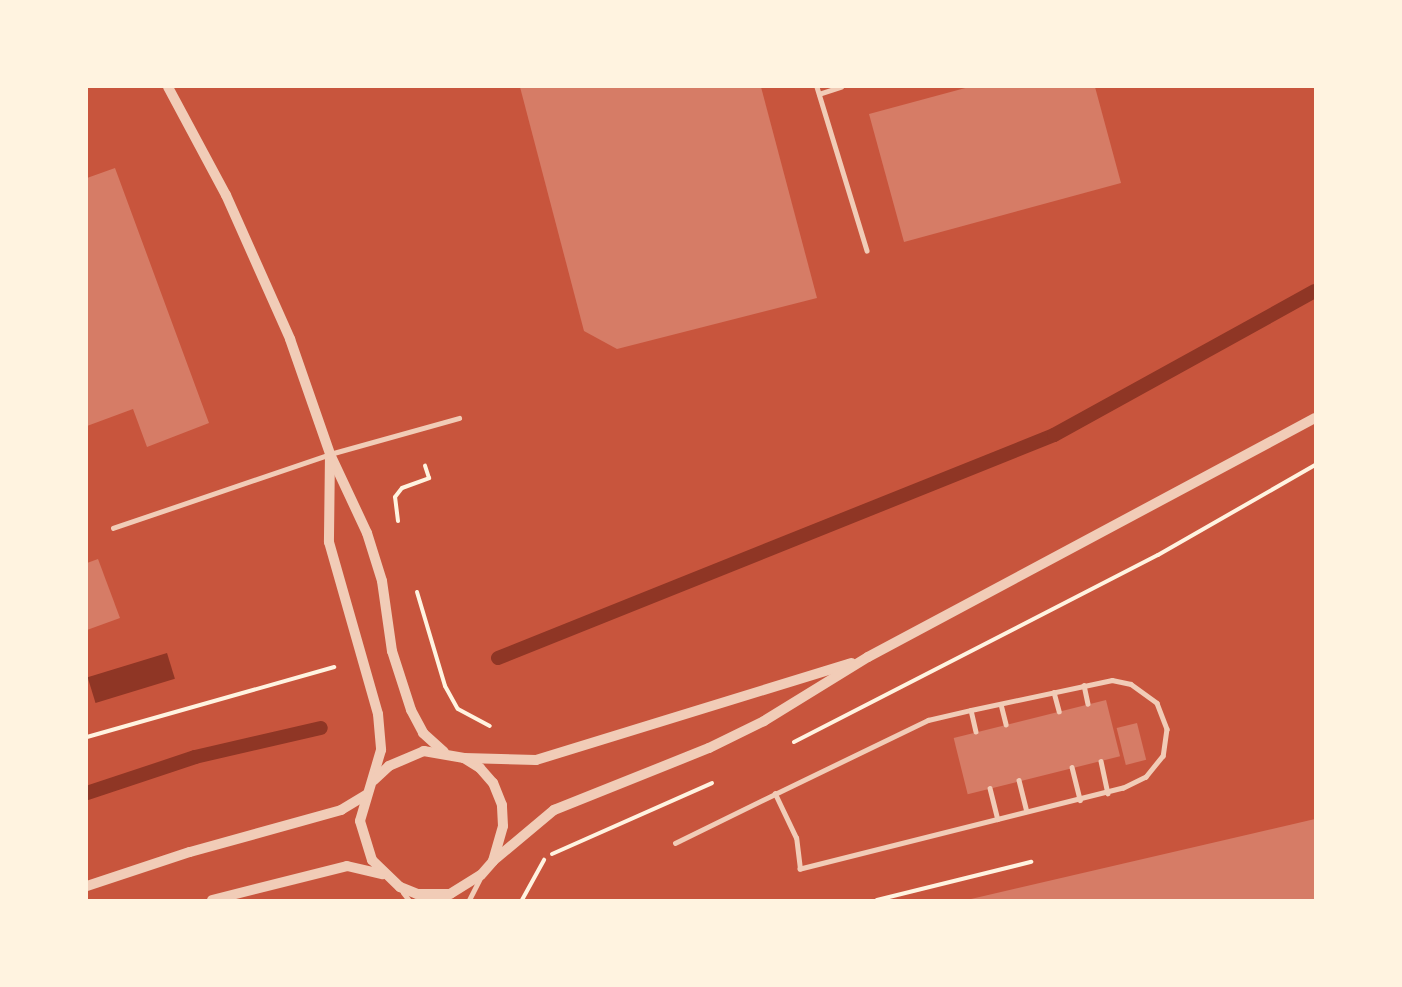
<!DOCTYPE html>
<style>
body{margin:0}
#map{position:relative;width:1402px;height:987px;overflow:hidden;background:#c8553d;font-family:"Noto Serif",serif}
div>[style]{position:absolute}
.water>*{inset:0;background:#8f3625;transform-origin:0 0}
.stream>*{height:14px;margin:-7px;padding:0 7px;transform-origin:7px;border-radius:7px;background:#8f3625}
.building>*{inset:0;background:#d67c66;transform-origin:0 0}
.path>*{height:4px;margin:-2px;padding:0 2px;transform-origin:2px;border-radius:2px;background:#fff3e0}
.service>*{height:4.5px;margin:-2.25px;padding:0 2.25px;transform-origin:2.25px;border-radius:2.25px;background:#f1ccb7}
.tertiary>*{height:10px;margin:-5px;padding:0 5px;transform-origin:5px;border-radius:5px;background:#f1ccb7}
span{translate:-50% -50%;white-space:nowrap;text-align:center;line-height:1.15;-webkit-text-stroke:6px #fff3e0;paint-order:stroke}
.frame{position:absolute;inset:0;border:88px solid #fff3e0;pointer-events:none}
</style>
<div id="map">
<div class="water">
<i style="left:167px;top:653px;width:27px;height:83px;rotate:73deg"></i>
</div>
<div class="stream">
<i style="left:498px;top:658px;width:599px;rotate:-21.85deg"></i>
<i style="left:1054px;top:435px;width:298px;rotate:-28.9deg"></i>
<i style="left:87px;top:793px;width:114px;rotate:-18.4deg"></i>
<i style="left:195px;top:757px;width:129px;rotate:-13deg"></i>
</div>
<div class="building">
<i style="clip-path:polygon(520px 87px,761px 87px,817px 298px,617px 349px,584px 331px)"></i>
<i style="clip-path:polygon(969px 87px,1095px 87px,1121px 183px,904px 242px,869px 114px)"></i>
<i style="clip-path:polygon(115px 168px,209px 423px,147px 447px,133px 409px,87px 426px,87px 178px)"></i>
<i style="clip-path:polygon(98px 559px,120px 618px,87px 630px,87px 563px)"></i>
<i style="left:1106px;top:700px;width:58px;height:157px;rotate:76deg"></i>
<i style="left:1137px;top:723px;width:38px;height:21px;rotate:76deg"></i>
<i style="clip-path:polygon(1315px 819px,1315px 900px,971px 900px,971px 899px)"></i>
</div>
<div class="path">
<i style="left:398px;top:521px;width:24px;rotate:-97deg"></i>
<i style="left:395px;top:497px;width:11px;rotate:-52deg"></i>
<i style="left:402px;top:488px;width:29px;rotate:-20deg"></i>
<i style="left:429px;top:478px;width:13px;rotate:-108deg"></i>
<i style="left:417px;top:592px;width:98px;rotate:73.4deg"></i>
<i style="left:445px;top:686px;width:26px;rotate:61deg"></i>
<i style="left:458px;top:709px;width:36px;rotate:28deg"></i>
<i style="left:87px;top:737px;width:257px;rotate:-15.8deg"></i>
<i style="left:794px;top:742px;width:409px;rotate:-27.2deg"></i>
<i style="left:1158px;top:555px;width:181px;rotate:-29.8deg"></i>
<i style="left:552px;top:854px;width:175px;rotate:-23.9deg"></i>
<i style="left:522px;top:900px;width:46px;rotate:-61.2deg"></i>
<i style="left:877px;top:900px;width:159px;rotate:-13.9deg"></i>
</div>
<div class="service">
<i style="left:817px;top:87px;width:171px;rotate:73deg"></i>
<i style="left:819px;top:94px;width:23px;rotate:-18deg"></i>
<i style="left:113px;top:528px;width:229px;rotate:-18.8deg"></i>
<i style="left:330px;top:454px;width:134px;rotate:-15.6deg"></i>
<i style="left:1084px;top:685px;width:19px;rotate:78deg"></i>
<i style="left:1054px;top:692px;width:20px;rotate:75deg"></i>
<i style="left:1001px;top:704px;width:21px;rotate:76deg"></i>
<i style="left:971px;top:710px;width:22px;rotate:77deg"></i>
<i style="left:1101px;top:761px;width:33px;rotate:78deg"></i>
<i style="left:1072px;top:767px;width:34px;rotate:76deg"></i>
<i style="left:1019px;top:780px;width:32px;rotate:76deg"></i>
<i style="left:990px;top:788px;width:32px;rotate:76deg"></i>
<i style="left:675px;top:843px;width:111px;rotate:-26.1deg"></i>
<i style="left:775px;top:794px;width:170px;rotate:-25.8deg"></i>
<i style="left:928px;top:720px;width:44px;rotate:-13.1deg"></i>
<i style="left:971px;top:710px;width:144px;rotate:-12deg"></i>
<i style="left:1112px;top:680px;width:19px;rotate:12deg"></i>
<i style="left:1131px;top:684px;width:32px;rotate:36deg"></i>
<i style="left:1157px;top:703px;width:28px;rotate:69deg"></i>
<i style="left:1167px;top:729px;width:27px;rotate:98deg"></i>
<i style="left:1163px;top:756px;width:27px;rotate:129deg"></i>
<i style="left:1146px;top:777px;width:25px;rotate:154deg"></i>
<i style="left:1123px;top:788px;width:333px;rotate:165.9deg"></i>
<i style="left:800px;top:869px;width:31px;rotate:-97deg"></i>
<i style="left:796px;top:838px;width:49px;rotate:-115.5deg"></i>
<i style="left:403px;top:892px;width:10px;rotate:53deg"></i>
<i style="left:469px;top:900px;width:25px;rotate:-63deg"></i>
</div>
<div class="tertiary">
<i style="left:168px;top:87px;width:123px;rotate:61.8deg"></i>
<i style="left:226px;top:195px;width:158px;rotate:66deg"></i>
<i style="left:290px;top:339px;width:122px;rotate:70.8deg"></i>
<i style="left:330px;top:454px;width:87px;rotate:64.9deg"></i>
<i style="left:367px;top:533px;width:50px;rotate:72.6deg"></i>
<i style="left:382px;top:581px;width:71px;rotate:81.9deg"></i>
<i style="left:392px;top:651px;width:62px;rotate:72.1deg"></i>
<i style="left:411px;top:710px;width:26px;rotate:62deg"></i>
<i style="left:423px;top:733px;width:28px;rotate:42deg"></i>
<i style="left:330px;top:454px;width:88px;rotate:90.7deg"></i>
<i style="left:329px;top:542px;width:179px;rotate:74.1deg"></i>
<i style="left:378px;top:714px;width:36px;rotate:85deg"></i>
<i style="left:381px;top:750px;width:74px;rotate:106.5deg"></i>
<i style="left:360px;top:821px;width:41px;rotate:72.9deg"></i>
<i style="left:372px;top:860px;width:39px;rotate:44deg"></i>
<i style="left:400px;top:887px;width:18px;rotate:22deg"></i>
<i style="left:417px;top:894px;width:33px"></i>
<i style="left:450px;top:894px;width:36px;rotate:-32deg"></i>
<i style="left:481px;top:875px;width:18px;rotate:-49deg"></i>
<i style="left:493px;top:861px;width:36px;rotate:-74deg"></i>
<i style="left:503px;top:826px;width:21px;rotate:-93deg"></i>
<i style="left:502px;top:805px;width:24px;rotate:-112deg"></i>
<i style="left:493px;top:783px;width:20px;rotate:-131deg"></i>
<i style="left:480px;top:768px;width:19px;rotate:-148deg"></i>
<i style="left:464px;top:758px;width:41px;rotate:-170.1deg"></i>
<i style="left:424px;top:751px;width:38px;rotate:157deg"></i>
<i style="left:389px;top:766px;width:21px;rotate:137deg"></i>
<i style="left:464px;top:758px;width:72px;rotate:1.6deg"></i>
<i style="left:536px;top:760px;width:330px;rotate:-17.1deg"></i>
<i style="left:493px;top:861px;width:80px;rotate:-39.9deg"></i>
<i style="left:554px;top:810px;width:167px;rotate:-21.8deg"></i>
<i style="left:709px;top:748px;width:61px;rotate:-26.1deg"></i>
<i style="left:764px;top:721px;width:122px;rotate:-31.6deg"></i>
<i style="left:868px;top:657px;width:507px;rotate:-28.13deg"></i>
<i style="left:87px;top:886px;width:108px;rotate:-18.3deg"></i>
<i style="left:190px;top:852px;width:157px;rotate:-15.5deg"></i>
<i style="left:341px;top:810px;width:29px;rotate:-31deg"></i>
<i style="left:212px;top:900px;width:139px;rotate:-14.1deg"></i>
<i style="left:347px;top:866px;width:37px;rotate:13deg"></i>
</div>
<div class="frame"></div>
</div>
